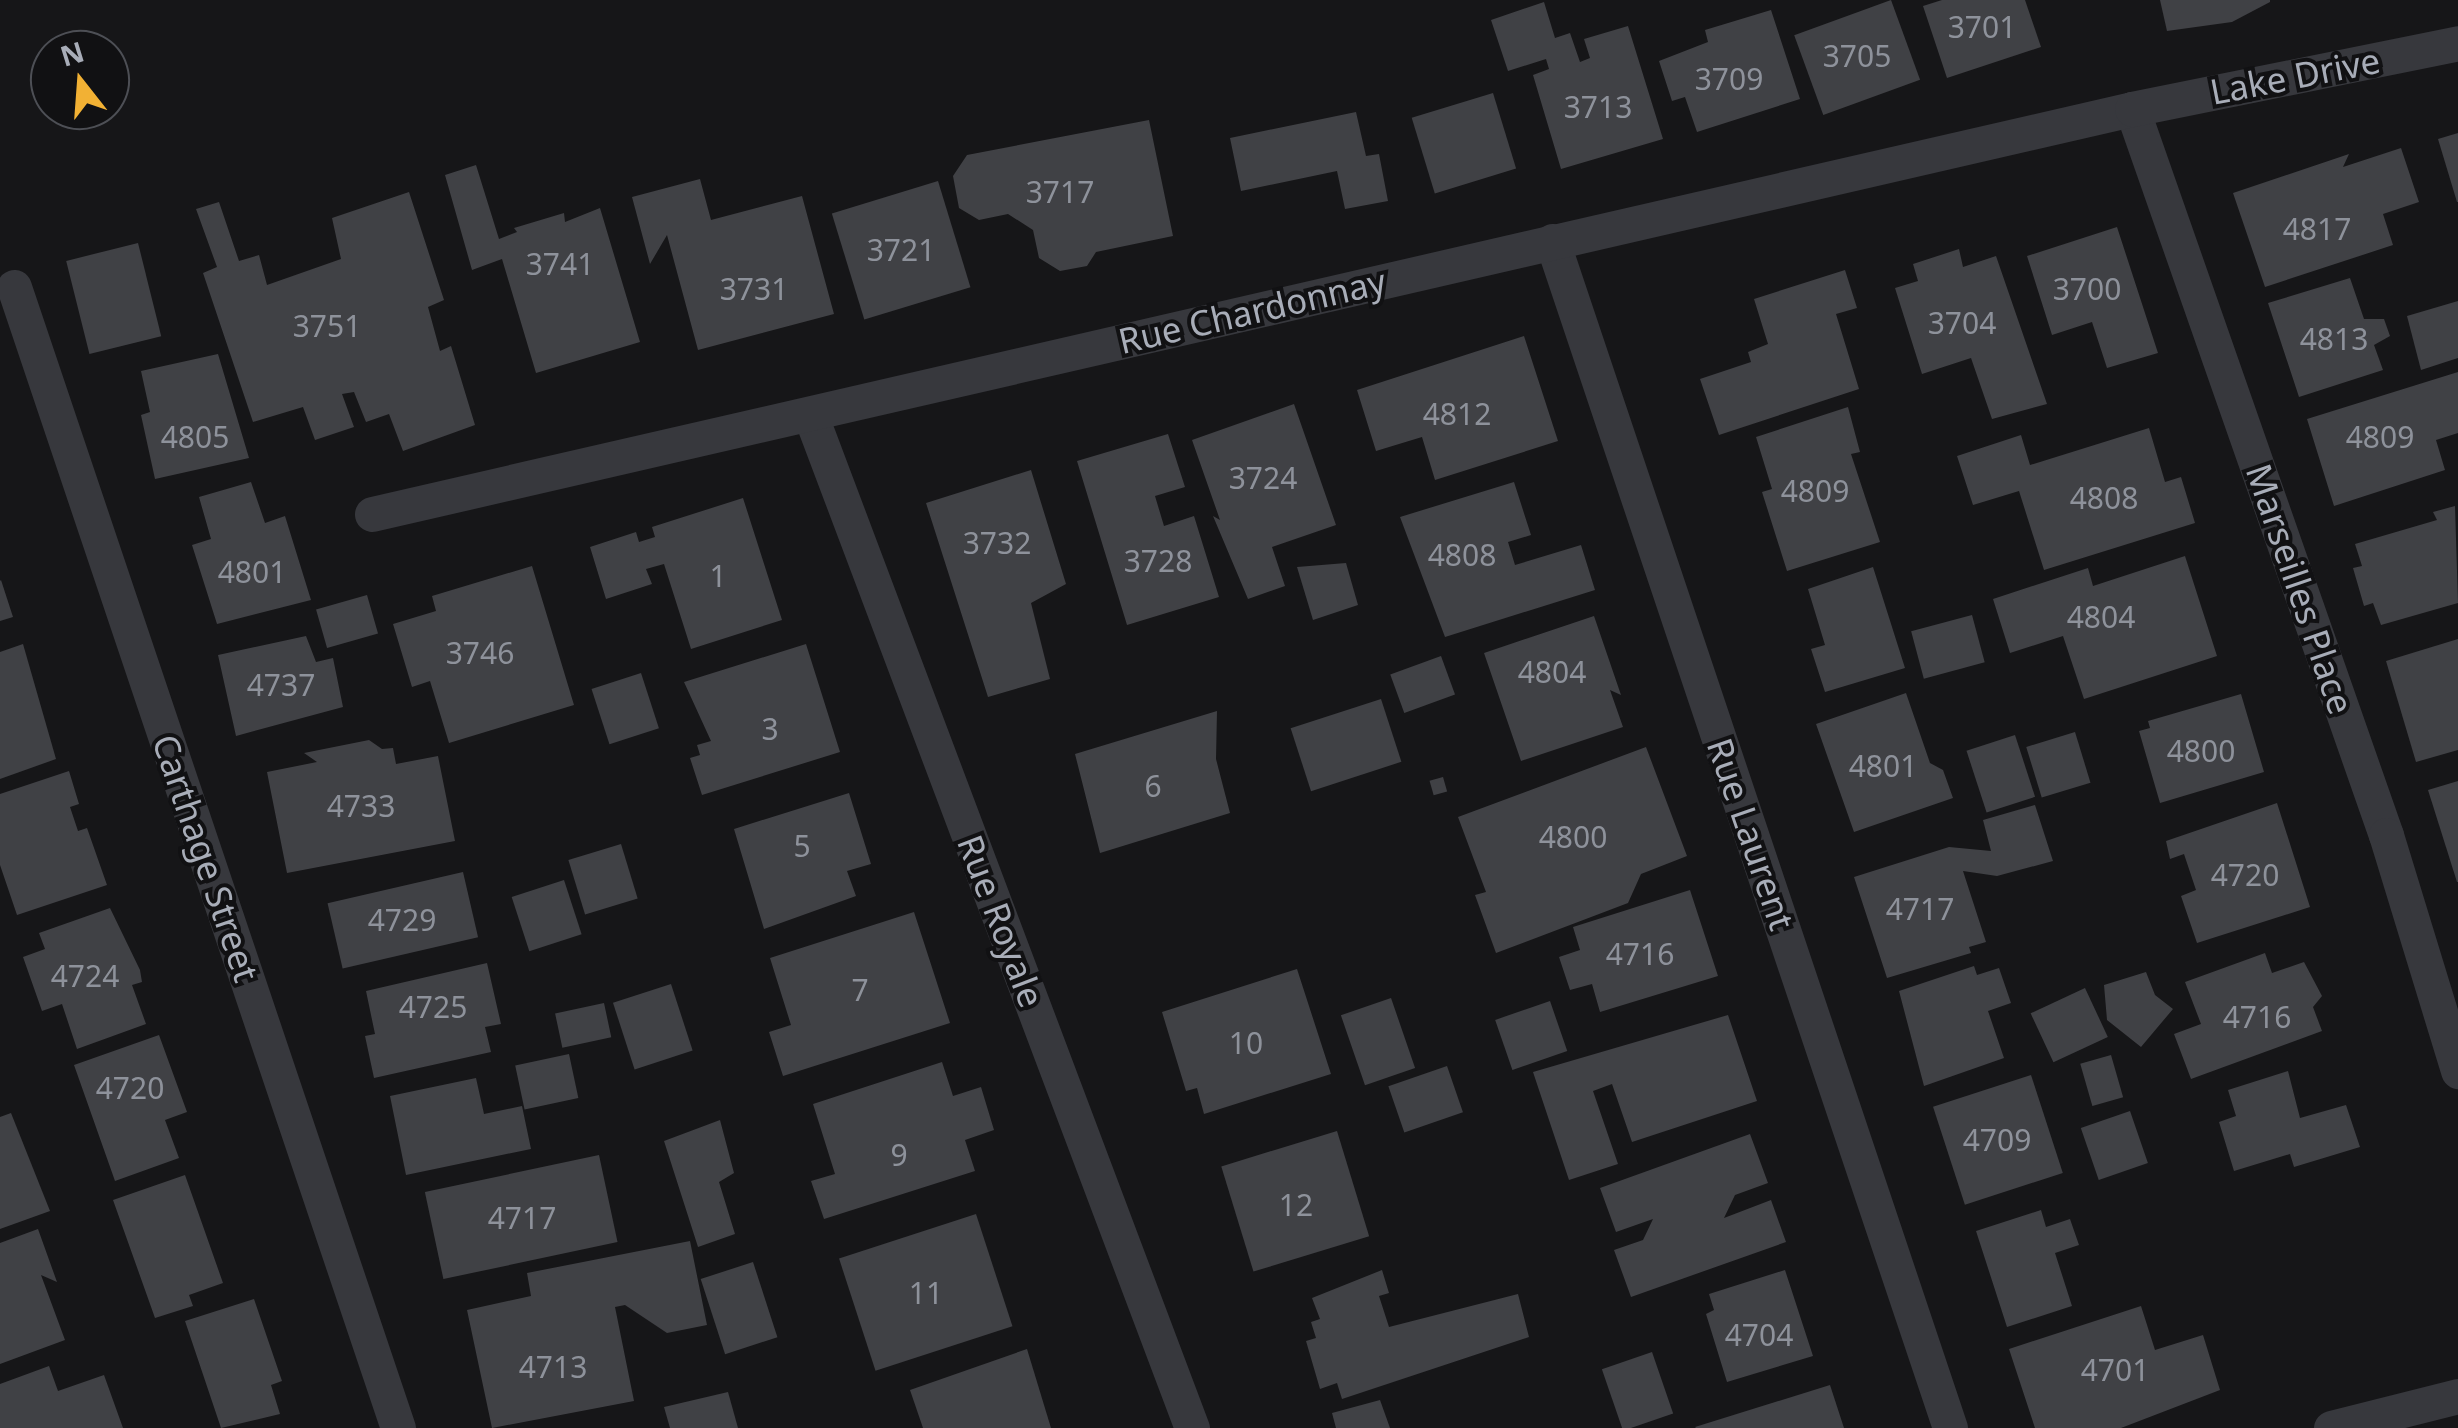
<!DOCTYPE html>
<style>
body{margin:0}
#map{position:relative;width:2458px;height:1428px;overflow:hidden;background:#161618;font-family:"Noto Sans",sans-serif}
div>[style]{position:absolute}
.building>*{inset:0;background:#404145;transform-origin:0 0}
.minor>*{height:35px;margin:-17.5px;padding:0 17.5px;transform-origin:17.5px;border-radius:17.5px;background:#37383d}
span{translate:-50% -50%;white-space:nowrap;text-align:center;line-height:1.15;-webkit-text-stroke:8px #111113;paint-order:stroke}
.number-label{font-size:30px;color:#8e929b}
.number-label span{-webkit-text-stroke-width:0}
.street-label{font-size:35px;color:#a8adb8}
.north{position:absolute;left:30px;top:30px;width:100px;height:100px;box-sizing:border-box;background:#111113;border:2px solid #4d4f55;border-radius:50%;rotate:343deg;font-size:28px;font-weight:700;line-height:40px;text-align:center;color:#a8adb8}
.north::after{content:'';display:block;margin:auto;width:35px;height:45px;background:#f2b134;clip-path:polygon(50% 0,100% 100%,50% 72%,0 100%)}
</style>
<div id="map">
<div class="building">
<i style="left:1891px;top:0;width:85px;height:103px;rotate:70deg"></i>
<i style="clip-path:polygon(1942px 0,2025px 0,2041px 47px,1947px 78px,1923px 6px)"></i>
<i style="clip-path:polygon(2160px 0,2270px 0,2270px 2px,2232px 22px,2167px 31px)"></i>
<i style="clip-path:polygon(1544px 2px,1555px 38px,1570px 33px,1580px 62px,1590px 58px,1584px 39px,1628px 26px,1663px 139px,1561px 169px,1533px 75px,1549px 69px,1546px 59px,1508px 71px,1491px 20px)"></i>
<i style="clip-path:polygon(1771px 10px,1800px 99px,1697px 132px,1685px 97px,1672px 101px,1659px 61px,1708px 42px,1705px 30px)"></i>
<i style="left:1493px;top:93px;width:79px;height:85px;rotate:73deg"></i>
<i style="clip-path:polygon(1356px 112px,1366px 156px,1379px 154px,1388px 201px,1345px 209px,1337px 171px,1241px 191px,1230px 138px)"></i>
<i style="clip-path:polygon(1149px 120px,1173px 236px,1096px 252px,1087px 266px,1060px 271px,1039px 258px,1033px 230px,1008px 214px,979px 220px,959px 208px,953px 176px,967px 155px)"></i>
<i style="clip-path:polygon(2458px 133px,2458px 202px,2457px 202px,2438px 139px)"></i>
<i style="clip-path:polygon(2401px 148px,2419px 202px,2383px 214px,2393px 245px,2265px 287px,2233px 193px,2349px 154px,2343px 167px)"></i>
<i style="clip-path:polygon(476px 165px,499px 239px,517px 232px,514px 228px,564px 213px,565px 222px,600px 208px,640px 342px,536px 373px,502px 259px,472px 270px,445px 175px)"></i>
<i style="clip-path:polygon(700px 179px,711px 220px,802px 196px,834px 314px,698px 350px,667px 235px,650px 264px,632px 197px)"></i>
<i style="left:938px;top:181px;width:111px;height:111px;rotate:73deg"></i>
<i style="clip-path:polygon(409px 192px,444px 300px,428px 307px,440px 351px,451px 346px,475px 425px,403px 451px,389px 414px,366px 422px,354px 392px,342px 394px,354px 427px,315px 440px,303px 407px,253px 422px,203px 273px,217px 267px,196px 209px,219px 202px,239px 261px,259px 255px,267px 285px,341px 259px,332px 218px)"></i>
<i style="clip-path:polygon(2117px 227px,2158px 353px,2107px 368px,2092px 322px,2052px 335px,2027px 256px)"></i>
<i style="left:138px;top:243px;width:96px;height:74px;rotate:76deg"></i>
<i style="clip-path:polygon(1959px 249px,1963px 267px,1996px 256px,2047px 404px,1992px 419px,1971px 358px,1922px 374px,1895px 288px,1918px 281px,1913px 264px)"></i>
<i style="clip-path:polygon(1845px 270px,1857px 308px,1836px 314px,1859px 389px,1719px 435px,1700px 379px,1751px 362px,1748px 352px,1768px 344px,1754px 299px)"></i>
<i style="clip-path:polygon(2350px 278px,2364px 319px,2384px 319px,2390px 336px,2374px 345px,2383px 370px,2299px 397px,2268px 303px)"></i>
<i style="clip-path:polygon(2458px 301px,2458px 358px,2421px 370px,2407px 316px)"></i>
<i style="clip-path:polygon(1524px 336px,1558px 441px,1435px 480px,1422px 437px,1376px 451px,1357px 390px)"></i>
<i style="clip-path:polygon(218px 354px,249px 458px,155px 479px,141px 415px,150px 412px,141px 371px)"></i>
<i style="clip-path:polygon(2458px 372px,2458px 433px,2436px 440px,2445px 470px,2334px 506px,2307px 419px)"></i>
<i style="clip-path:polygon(1294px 404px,1336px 525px,1272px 547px,1285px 586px,1248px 599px,1213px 516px,1220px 520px,1192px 440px)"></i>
<i style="clip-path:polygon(1848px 407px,1860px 452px,1851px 454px,1880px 542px,1787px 571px,1762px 492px,1772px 489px,1756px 437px)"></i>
<i style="clip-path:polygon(2149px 428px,2165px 482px,2181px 477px,2195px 523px,2044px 570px,2019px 491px,1973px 505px,1957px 456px,2021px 435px,2030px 465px)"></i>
<i style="clip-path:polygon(1168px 434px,1185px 487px,1155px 496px,1164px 526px,1194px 516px,1219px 597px,1127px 625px,1077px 461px)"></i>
<i style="clip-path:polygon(1031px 470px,1066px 584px,1031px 603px,1050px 679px,988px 697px,926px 503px)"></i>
<i style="clip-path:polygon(251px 482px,265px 523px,285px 516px,311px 600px,217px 624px,192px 545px,211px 539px,199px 497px)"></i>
<i style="clip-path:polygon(1514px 482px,1531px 535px,1508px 542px,1515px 565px,1581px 545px,1595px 590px,1445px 637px,1400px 517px)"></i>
<i style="clip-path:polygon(743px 498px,782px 620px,691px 649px,664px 564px,646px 569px,652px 584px,606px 599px,590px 547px,636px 532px,639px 542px,655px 537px,652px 527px)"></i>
<i style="clip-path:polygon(2455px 506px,2458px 603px,2381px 625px,2373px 603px,2364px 606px,2353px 568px,2362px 566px,2355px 544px,2437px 520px,2433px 512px)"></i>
<i style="clip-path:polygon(2185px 556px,2217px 656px,2084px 699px,2063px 636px,2010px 653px,1993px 599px,2088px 568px,2093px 586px)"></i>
<i style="clip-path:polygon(1346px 563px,1358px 605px,1313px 620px,1297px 567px)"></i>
<i style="clip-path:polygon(532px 566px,574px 705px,449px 743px,430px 681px,412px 687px,393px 624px,436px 611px,432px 596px)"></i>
<i style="clip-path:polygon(1873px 567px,1905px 668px,1825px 692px,1811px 649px,1825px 645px,1808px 589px)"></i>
<i style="clip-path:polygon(1px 580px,13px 617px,0 621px,0 581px)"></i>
<i style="left:367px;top:595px;width:40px;height:53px;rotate:74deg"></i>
<i style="left:1972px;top:615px;width:49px;height:63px;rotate:75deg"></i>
<i style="clip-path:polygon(1594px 616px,1621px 695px,1610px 690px,1623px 727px,1521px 761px,1484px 653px)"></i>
<i style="clip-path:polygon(306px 636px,316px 662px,333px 658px,343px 707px,236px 736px,218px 655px)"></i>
<i style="clip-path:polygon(2458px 639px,2458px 750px,2416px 762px,2386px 661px)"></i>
<i style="clip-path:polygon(23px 644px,56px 759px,0 779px,0 652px)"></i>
<i style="clip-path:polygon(806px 644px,840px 752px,702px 795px,690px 758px,700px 755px,697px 745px,711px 741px,684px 682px)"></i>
<i style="left:1441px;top:656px;width:41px;height:54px;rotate:70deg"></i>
<i style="left:641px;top:673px;width:58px;height:52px;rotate:72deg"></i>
<i style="clip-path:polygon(1906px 693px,1930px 763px,1943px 770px,1953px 798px,1854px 832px,1816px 724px)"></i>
<i style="clip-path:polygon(2241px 694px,2264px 772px,2160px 803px,2139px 731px,2150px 728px,2148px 721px)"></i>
<i style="left:1381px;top:699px;width:66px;height:95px;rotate:72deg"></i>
<i style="clip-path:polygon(1217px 711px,1216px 759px,1230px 813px,1100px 853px,1075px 754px)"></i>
<i style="left:2075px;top:732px;width:53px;height:51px;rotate:73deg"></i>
<i style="left:2015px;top:735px;width:65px;height:51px;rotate:72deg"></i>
<i style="clip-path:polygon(369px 740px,382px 749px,393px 748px,396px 764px,438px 756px,455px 841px,287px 873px,267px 772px,317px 762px,304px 753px)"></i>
<i style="clip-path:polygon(1646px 747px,1687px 856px,1641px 874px,1628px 903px,1496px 953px,1475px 895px,1486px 892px,1458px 817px)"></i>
<i style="clip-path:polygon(69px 771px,79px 804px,70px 807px,78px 831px,87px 828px,107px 885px,17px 915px,0 865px,0 794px)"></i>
<i style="left:1443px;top:777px;width:15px;height:14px;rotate:74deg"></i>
<i style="clip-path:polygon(2458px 781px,2458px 882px,2457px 882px,2428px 790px)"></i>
<i style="clip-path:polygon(849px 793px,871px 864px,847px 871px,856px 896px,764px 929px,734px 829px)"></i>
<i style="clip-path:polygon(2277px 803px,2310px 907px,2197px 943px,2181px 896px,2196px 890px,2184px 854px,2170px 859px,2166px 841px)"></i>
<i style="clip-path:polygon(2035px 805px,2053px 861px,1997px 876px,1963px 871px,1986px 942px,1969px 947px,1971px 953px,1887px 978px,1854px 877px,1949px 847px,1991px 851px,1983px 820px)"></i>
<i style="left:621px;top:844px;width:57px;height:55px;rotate:73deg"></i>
<i style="left:463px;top:872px;width:67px;height:139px;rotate:77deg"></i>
<i style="left:564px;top:880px;width:57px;height:55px;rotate:72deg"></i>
<i style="clip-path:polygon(1690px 890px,1718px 976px,1600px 1012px,1592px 984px,1570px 990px,1559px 957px,1580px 950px,1573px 927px)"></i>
<i style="clip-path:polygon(110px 908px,140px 970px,142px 982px,132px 985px,146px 1024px,77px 1049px,62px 1004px,42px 1011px,23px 957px,45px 949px,39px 933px)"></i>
<i style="clip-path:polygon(914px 912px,950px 1023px,783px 1076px,769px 1032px,791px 1025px,770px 958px)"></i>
<i style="clip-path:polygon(2265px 953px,2272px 973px,2304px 962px,2322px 996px,2313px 1007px,2322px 1031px,2191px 1079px,2174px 1034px,2201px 1024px,2185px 982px)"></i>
<i style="clip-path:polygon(487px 963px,501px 1024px,485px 1027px,491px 1052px,374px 1078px,365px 1036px,375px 1034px,366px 991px)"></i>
<i style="clip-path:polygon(1974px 966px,1977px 975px,1999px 968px,2011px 1003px,1988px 1011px,2004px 1058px,1924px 1086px,1899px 991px)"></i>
<i style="clip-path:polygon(1297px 969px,1331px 1074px,1204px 1114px,1197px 1088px,1186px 1091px,1162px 1012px)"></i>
<i style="clip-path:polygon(2146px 972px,2155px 995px,2173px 1009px,2141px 1047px,2107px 1020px,2104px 985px)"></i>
<i style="left:671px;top:984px;width:70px;height:61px;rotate:72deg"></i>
<i style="left:2085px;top:988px;width:54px;height:60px;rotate:65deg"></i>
<i style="left:1391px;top:998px;width:74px;height:53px;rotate:71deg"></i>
<i style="left:1550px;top:1001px;width:53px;height:58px;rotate:71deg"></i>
<i style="left:604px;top:1003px;width:35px;height:50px;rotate:78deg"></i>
<i style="clip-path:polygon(1728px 1015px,1757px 1101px,1632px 1142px,1612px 1084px,1593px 1091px,1618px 1164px,1569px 1180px,1533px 1072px)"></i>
<i style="clip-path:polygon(159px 1035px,187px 1112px,165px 1120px,179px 1158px,115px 1181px,74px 1065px)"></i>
<i style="left:569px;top:1054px;width:45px;height:55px;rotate:78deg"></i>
<i style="left:2111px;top:1055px;width:44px;height:32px;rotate:74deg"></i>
<i style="clip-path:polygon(942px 1062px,953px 1096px,981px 1087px,994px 1130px,965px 1140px,975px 1171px,824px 1219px,811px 1181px,835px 1174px,813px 1104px)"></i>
<i style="left:1447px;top:1066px;width:49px;height:62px;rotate:71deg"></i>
<i style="clip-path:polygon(2288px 1071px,2300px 1118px,2346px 1105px,2360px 1147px,2294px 1167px,2290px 1154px,2234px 1171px,2219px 1122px,2236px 1116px,2228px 1090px)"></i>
<i style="left:2031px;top:1075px;width:103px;height:103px;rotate:72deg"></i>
<i style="clip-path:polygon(476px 1078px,484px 1114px,522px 1106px,531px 1149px,406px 1175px,390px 1096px)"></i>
<i style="left:2130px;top:1111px;width:55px;height:52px;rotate:71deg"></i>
<i style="clip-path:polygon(11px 1113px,50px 1211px,0 1229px,0 1117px)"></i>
<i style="clip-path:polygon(720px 1120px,734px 1173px,719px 1182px,735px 1234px,698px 1247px,664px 1141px)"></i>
<i style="left:1337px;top:1131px;width:110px;height:121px;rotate:73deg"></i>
<i style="clip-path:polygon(1750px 1134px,1768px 1183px,1735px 1195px,1724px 1218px,1771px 1200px,1786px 1242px,1631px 1297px,1614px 1250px,1643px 1240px,1653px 1219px,1616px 1232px,1600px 1188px)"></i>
<i style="left:599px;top:1155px;width:89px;height:178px;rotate:78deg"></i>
<i style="clip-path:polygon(185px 1175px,223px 1283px,189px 1295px,193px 1306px,155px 1318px,113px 1200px)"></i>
<i style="clip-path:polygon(2041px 1210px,2046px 1227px,2070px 1219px,2079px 1245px,2055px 1253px,2072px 1306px,2007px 1327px,1976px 1231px)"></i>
<i style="left:976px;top:1214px;width:118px;height:144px;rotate:72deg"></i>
<i style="clip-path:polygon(38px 1229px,57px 1282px,41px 1275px,65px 1340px,0 1364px,0 1243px)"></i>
<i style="clip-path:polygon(690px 1241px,707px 1325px,667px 1333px,625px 1305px,615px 1307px,634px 1401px,492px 1428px,467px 1310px,531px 1296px,527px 1273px)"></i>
<i style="left:753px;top:1262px;width:79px;height:55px;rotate:72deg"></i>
<i style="clip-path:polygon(1382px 1270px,1389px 1293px,1379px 1296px,1389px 1327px,1518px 1294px,1529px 1337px,1342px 1399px,1337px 1383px,1320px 1389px,1306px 1341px,1316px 1338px,1311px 1322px,1320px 1319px,1312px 1298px)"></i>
<i style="clip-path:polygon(1785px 1270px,1813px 1356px,1727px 1382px,1706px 1314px,1714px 1310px,1709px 1294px)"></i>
<i style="clip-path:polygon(254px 1299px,282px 1381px,271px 1385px,280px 1414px,221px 1428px,185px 1321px)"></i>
<i style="clip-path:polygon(2141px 1306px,2155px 1350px,2203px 1335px,2220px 1390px,2121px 1428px,2035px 1428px,2009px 1349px)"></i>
<i style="clip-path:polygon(1027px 1349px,1051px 1428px,923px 1428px,910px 1390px)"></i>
<i style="left:1652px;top:1352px;width:65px;height:53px;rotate:71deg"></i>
<i style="clip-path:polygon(49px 1366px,58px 1391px,104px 1375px,123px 1428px,0 1428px,0 1384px)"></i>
<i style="clip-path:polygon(1830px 1385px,1844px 1428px,1696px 1428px,1695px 1427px)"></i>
<i style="clip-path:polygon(728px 1392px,738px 1428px,670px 1428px,664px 1407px)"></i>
<i style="clip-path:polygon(1380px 1400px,1390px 1428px,1336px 1428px,1332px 1413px)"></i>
</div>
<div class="minor">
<i style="left:2132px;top:109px;width:769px;rotate:70.72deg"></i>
<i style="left:2386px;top:835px;width:247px;rotate:73deg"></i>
<i style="left:1552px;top:241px;width:1252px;rotate:71.46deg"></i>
<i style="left:14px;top:287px;width:1204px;rotate:71.4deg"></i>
<i style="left:810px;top:414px;width:1084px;rotate:69.36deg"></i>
<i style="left:372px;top:514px;width:1806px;rotate:-12.96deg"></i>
<i style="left:2132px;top:109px;width:333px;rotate:-11.4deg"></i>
<i style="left:2331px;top:1428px;width:131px;rotate:-14.1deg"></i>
</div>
<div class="number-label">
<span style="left:1982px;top:27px">3701</span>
<span style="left:1857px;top:56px">3705</span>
<span style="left:1729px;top:79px">3709</span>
<span style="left:1598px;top:107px">3713</span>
<span style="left:1060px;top:192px">3717</span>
<span style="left:2317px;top:229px">4817</span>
<span style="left:901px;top:250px">3721</span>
<span style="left:560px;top:264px">3741</span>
<span style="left:754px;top:289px">3731</span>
<span style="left:2087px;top:289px">3700</span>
<span style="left:1962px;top:323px">3704</span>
<span style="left:327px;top:326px">3751</span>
<span style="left:2334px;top:339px">4813</span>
<span style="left:1457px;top:414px">4812</span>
<span style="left:195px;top:437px">4805</span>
<span style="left:2380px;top:437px">4809</span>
<span style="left:1263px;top:478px">3724</span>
<span style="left:1815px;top:491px">4809</span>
<span style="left:2104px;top:498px">4808</span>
<span style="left:997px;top:543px">3732</span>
<span style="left:1462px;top:555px">4808</span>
<span style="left:1158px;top:561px">3728</span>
<span style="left:252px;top:572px">4801</span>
<span style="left:718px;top:576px">1</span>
<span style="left:2101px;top:617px">4804</span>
<span style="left:480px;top:653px">3746</span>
<span style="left:1552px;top:672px">4804</span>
<span style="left:281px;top:685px">4737</span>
<span style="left:770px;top:729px">3</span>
<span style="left:2201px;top:751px">4800</span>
<span style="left:1883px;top:766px">4801</span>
<span style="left:1153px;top:786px">6</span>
<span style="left:361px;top:806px">4733</span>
<span style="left:1573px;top:837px">4800</span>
<span style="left:802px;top:846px">5</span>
<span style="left:2245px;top:875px">4720</span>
<span style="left:1920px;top:909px">4717</span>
<span style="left:402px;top:920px">4729</span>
<span style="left:1640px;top:954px">4716</span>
<span style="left:85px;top:976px">4724</span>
<span style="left:860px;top:990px">7</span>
<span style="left:433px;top:1007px">4725</span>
<span style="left:2257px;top:1017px">4716</span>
<span style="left:1246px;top:1043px">10</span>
<span style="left:130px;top:1088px">4720</span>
<span style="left:1997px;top:1140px">4709</span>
<span style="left:899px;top:1155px">9</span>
<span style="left:1296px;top:1205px">12</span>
<span style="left:522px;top:1218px">4717</span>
<span style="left:926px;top:1293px">11</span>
<span style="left:1759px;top:1335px">4704</span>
<span style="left:553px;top:1367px">4713</span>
<span style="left:2115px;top:1370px">4701</span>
</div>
<div class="street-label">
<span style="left:2295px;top:76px;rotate:-11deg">Lake Drive</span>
<span style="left:1252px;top:311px;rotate:-13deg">Rue Chardonnay</span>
<span style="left:2300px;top:589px;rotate:71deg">Marseilles Place</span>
<span style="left:1751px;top:834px;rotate:71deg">Rue Laurent</span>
<span style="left:206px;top:858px;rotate:71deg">Carthage Street</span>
<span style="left:1001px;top:921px;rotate:69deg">Rue Royale</span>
</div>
<div class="north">N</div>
</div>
